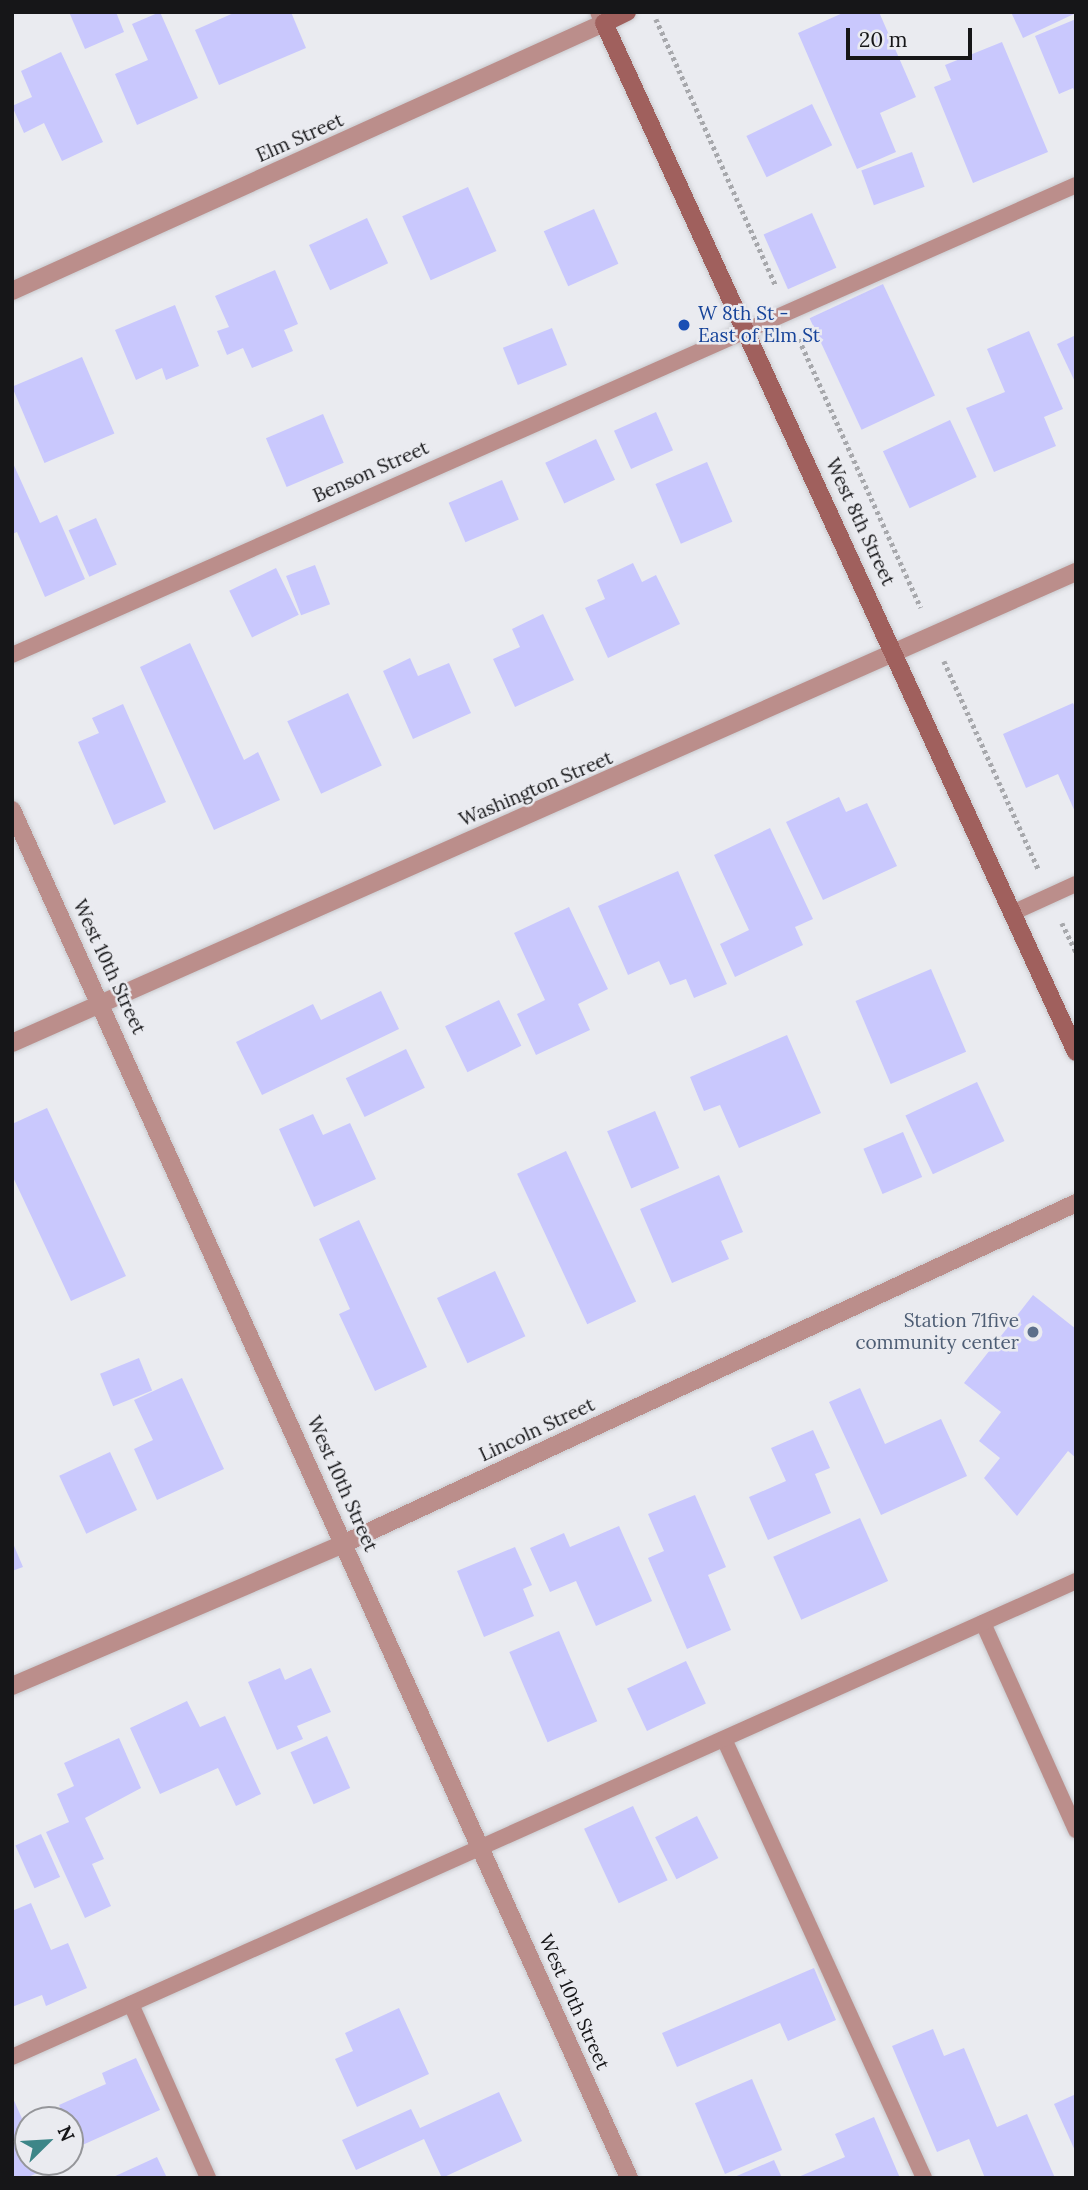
<!DOCTYPE html>
<style>
body{margin:0}
#map{position:relative;width:1088px;height:2190px;overflow:hidden;background:#eaebf0;font-family:Lora,serif}
div>[style]{position:absolute}
.building>*{inset:0;background:#c9c8fd;transform-origin:0 0}
.path>*{height:4.5px;margin-top:-2.25px;transform-origin:0;background:repeating-linear-gradient(90deg,#a7a8ac 0 3.5px,transparent 0 7px)}
.roads{filter:drop-shadow(0 0 2px #c8c9cd) drop-shadow(0 0 2px #c8c9cd)}
.service>*{height:16px;margin:-8px;padding:0 8px;transform-origin:8px;border-radius:8px;background:#bb8e8b}
.minor>*{height:18px;margin:-9px;padding:0 9px;transform-origin:9px;border-radius:9px;background:#bb8e8b}
.tertiary>*{height:18px;margin:-9px;padding:0 9px;transform-origin:9px;border-radius:9px;background:#bb8e8b}
.secondary>*{height:18px;margin:-9px;padding:0 9px;transform-origin:9px;border-radius:9px;background:#a0605d}
.dots>*{width:19px;height:19px;translate:-50% -50%;box-sizing:border-box;border:4px solid #eaebf0;border-radius:50%}
span{translate:-50% -50%;white-space:nowrap;text-align:center;line-height:1.15;-webkit-text-stroke:5px #eaebf0;paint-order:stroke}
.street-label{font-size:19px;color:#161618}
.transit-label{font-size:19px;color:#164399}
.left{translate:0 -50%;text-align:left}
.service-label{font-size:19px;color:#4e5e75}
.right{translate:-100% -50%;text-align:right}
.frame{position:absolute;inset:0;border:14px solid #161618;pointer-events:none}
.north{position:absolute;left:14px;top:2106px;width:70px;height:70px;box-sizing:border-box;background:#eaebf0;border:2px solid #95969a;border-radius:50%;rotate:66deg;font-size:19px;font-weight:700;line-height:28px;text-align:center;color:#161618}
.north::after{content:'';display:block;margin:auto;width:24px;height:32px;background:#3d8688;clip-path:polygon(50% 0,100% 100%,50% 72%,0 100%)}
.scale{position:absolute;left:846px;top:28px;width:126px;height:32px;box-sizing:border-box;border:4px solid #161618;border-top:0;padding-left:9px;font-size:21px;line-height:24px;white-space:nowrap;color:#161618;-webkit-text-stroke:5px #eaebf0;paint-order:stroke}
</style>
<div id="map">
<div class="building">
<i style="clip-path:polygon(69px 12px,116px 12px,124px 32px,85px 49px)"></i>
<i style="clip-path:polygon(160px 12px,198px 98px,137px 125px,115px 74px,148px 60px,132px 24px)"></i>
<i style="clip-path:polygon(236px 12px,291px 12px,306px 48px,219px 85px,195px 30px)"></i>
<i style="clip-path:polygon(845px 12px,879px 12px,916px 97px,880px 113px,896px 152px,857px 169px,798px 33px)"></i>
<i style="clip-path:polygon(1011px 12px,1076px 12px,1076px 13px,1023px 38px)"></i>
<i style="clip-path:polygon(1076px 19px,1076px 95px,1073px 88px,1059px 94px,1035px 36px)"></i>
<i style="clip-path:polygon(1002px 42px,1048px 152px,973px 183px,934px 87px,951px 80px,945px 65px)"></i>
<i style="clip-path:polygon(61px 52px,103px 142px,62px 161px,44px 123px,24px 133px,12px 106px,32px 97px,21px 71px)"></i>
<i style="left:812px;top:104px;width:46px;height:73px;rotate:64deg"></i>
<i style="left:912px;top:152px;width:37px;height:54px;rotate:70deg"></i>
<i style="left:468px;top:187px;width:70px;height:72px;rotate:66deg"></i>
<i style="left:594px;top:209px;width:60px;height:55px;rotate:66deg"></i>
<i style="left:812px;top:213px;width:60px;height:53px;rotate:66deg"></i>
<i style="left:367px;top:218px;width:50px;height:64px;rotate:65deg"></i>
<i style="clip-path:polygon(275px 270px,298px 324px,284px 330px,293px 351px,252px 368px,243px 348px,227px 355px,217px 331px,229px 327px,215px 296px)"></i>
<i style="left:883px;top:284px;width:123px;height:81px;rotate:65deg"></i>
<i style="clip-path:polygon(175px 305px,199px 366px,166px 380px,162px 368px,136px 380px,115px 330px)"></i>
<i style="left:552px;top:328px;width:40px;height:53px;rotate:68deg"></i>
<i style="clip-path:polygon(1029px 331px,1063px 409px,1044px 417px,1056px 446px,994px 472px,966px 408px,1005px 392px,987px 349px)"></i>
<i style="clip-path:polygon(1076px 335px,1076px 384px,1057px 344px)"></i>
<i style="left:82px;top:357px;width:83px;height:76px;rotate:67deg"></i>
<i style="left:656px;top:412px;width:42px;height:46px;rotate:66deg"></i>
<i style="left:323px;top:414px;width:53px;height:62px;rotate:67deg"></i>
<i style="left:950px;top:420px;width:63px;height:74px;rotate:65deg"></i>
<i style="left:596px;top:439px;width:45px;height:56px;rotate:65deg"></i>
<i style="clip-path:polygon(12px 461px,40px 523px,57px 515px,85px 579px,45px 597px,17px 532px,12px 534px)"></i>
<i style="left:707px;top:462px;width:65px;height:56px;rotate:67deg"></i>
<i style="left:502px;top:480px;width:43px;height:58px;rotate:67deg"></i>
<i style="left:96px;top:518px;width:51px;height:30px;rotate:66deg"></i>
<i style="clip-path:polygon(633px 563px,642px 582px,656px 575px,680px 624px,608px 658px,585px 608px,605px 599px,597px 580px)"></i>
<i style="left:315px;top:565px;width:42px;height:31px;rotate:69deg"></i>
<i style="left:276px;top:568px;width:52px;height:52px;rotate:64deg"></i>
<i style="clip-path:polygon(543px 614px,574px 680px,515px 707px,493px 659px,520px 647px,512px 629px)"></i>
<i style="clip-path:polygon(190px 643px,244px 760px,258px 752px,280px 800px,214px 830px,140px 667px)"></i>
<i style="clip-path:polygon(410px 658px,418px 676px,449px 663px,471px 713px,413px 739px,383px 671px)"></i>
<i style="left:348px;top:693px;width:80px;height:67px;rotate:65deg"></i>
<i style="clip-path:polygon(1073px 703px,1076px 709px,1076px 814px,1058px 774px,1026px 788px,1003px 734px)"></i>
<i style="clip-path:polygon(123px 704px,166px 802px,114px 825px,78px 742px,99px 733px,92px 718px)"></i>
<i style="clip-path:polygon(839px 797px,846px 812px,867px 803px,897px 866px,823px 900px,786px 822px)"></i>
<i style="clip-path:polygon(770px 828px,813px 919px,795px 927px,803px 945px,735px 977px,720px 944px,749px 930px,714px 855px)"></i>
<i style="clip-path:polygon(678px 871px,727px 984px,694px 998px,686px 979px,670px 985px,659px 961px,628px 975px,598px 906px)"></i>
<i style="clip-path:polygon(569px 907px,608px 989px,578px 1004px,590px 1030px,536px 1055px,517px 1014px,545px 1000px,514px 933px)"></i>
<i style="left:931px;top:969px;width:90px;height:82px;rotate:67deg"></i>
<i style="clip-path:polygon(381px 991px,399px 1029px,262px 1095px,236px 1042px,313px 1004px,321px 1020px)"></i>
<i style="left:499px;top:1000px;width:51px;height:60px;rotate:64deg"></i>
<i style="clip-path:polygon(787px 1035px,821px 1113px,739px 1148px,720px 1105px,704px 1111px,690px 1077px)"></i>
<i style="left:406px;top:1049px;width:43px;height:67px;rotate:64deg"></i>
<i style="left:977px;top:1082px;width:65px;height:79px;rotate:65deg"></i>
<i style="clip-path:polygon(47px 1108px,126px 1276px,71px 1301px,12px 1175px,12px 1124px)"></i>
<i style="left:655px;top:1111px;width:62px;height:52px;rotate:67deg"></i>
<i style="clip-path:polygon(313px 1114px,323px 1135px,350px 1123px,376px 1179px,314px 1207px,279px 1129px)"></i>
<i style="left:903px;top:1132px;width:49px;height:43px;rotate:67deg"></i>
<i style="left:566px;top:1151px;width:166px;height:54px;rotate:65deg"></i>
<i style="clip-path:polygon(719px 1175px,743px 1232px,721px 1241px,729px 1259px,672px 1283px,640px 1209px)"></i>
<i style="clip-path:polygon(359px 1220px,427px 1367px,375px 1391px,339px 1314px,350px 1309px,319px 1239px)"></i>
<i style="left:495px;top:1271px;width:72px;height:64px;rotate:65deg"></i>
<i style="clip-path:polygon(1033px 1295px,1076px 1329px,1076px 1458px,1068px 1451px,1017px 1516px,984px 1478px,1000px 1458px,979px 1441px,1001px 1412px,964px 1383px)"></i>
<i style="left:139px;top:1358px;width:35px;height:42px;rotate:68deg"></i>
<i style="clip-path:polygon(182px 1378px,224px 1469px,157px 1500px,134px 1449px,153px 1440px,134px 1400px)"></i>
<i style="clip-path:polygon(860px 1388px,885px 1444px,941px 1419px,967px 1476px,881px 1515px,829px 1402px)"></i>
<i style="clip-path:polygon(813px 1430px,830px 1468px,815px 1474px,831px 1513px,768px 1540px,749px 1497px,786px 1481px,771px 1448px)"></i>
<i style="left:110px;top:1452px;width:64px;height:56px;rotate:65deg"></i>
<i style="clip-path:polygon(695px 1495px,726px 1567px,708px 1575px,731px 1630px,687px 1649px,648px 1558px,664px 1551px,648px 1514px)"></i>
<i style="left:860px;top:1518px;width:69px;height:95px;rotate:66deg"></i>
<i style="clip-path:polygon(619px 1526px,652px 1601px,596px 1626px,576px 1581px,550px 1592px,530px 1548px,564px 1533px,570px 1547px)"></i>
<i style="clip-path:polygon(12px 1541px,23px 1567px,12px 1571px)"></i>
<i style="clip-path:polygon(515px 1547px,532px 1585px,523px 1589px,534px 1616px,484px 1637px,457px 1571px)"></i>
<i style="left:559px;top:1631px;width:98px;height:54px;rotate:67deg"></i>
<i style="left:686px;top:1661px;width:47px;height:65px;rotate:65deg"></i>
<i style="clip-path:polygon(280px 1668px,285px 1680px,311px 1668px,331px 1712px,297px 1726px,303px 1739px,277px 1750px,248px 1682px)"></i>
<i style="clip-path:polygon(187px 1701px,200px 1727px,225px 1716px,261px 1794px,236px 1806px,218px 1768px,160px 1794px,130px 1728px)"></i>
<i style="left:327px;top:1736px;width:57px;height:40px;rotate:66deg"></i>
<i style="clip-path:polygon(119px 1738px,141px 1788px,85px 1818px,104px 1859px,92px 1864px,111px 1906px,85px 1918px,46px 1832px,69px 1822px,57px 1794px,74px 1786px,64px 1763px)"></i>
<i style="left:633px;top:1806px;width:82px;height:54px;rotate:65deg"></i>
<i style="left:697px;top:1816px;width:47px;height:47px;rotate:63deg"></i>
<i style="left:41px;top:1834px;width:47px;height:28px;rotate:66deg"></i>
<i style="clip-path:polygon(31px 1903px,51px 1950px,68px 1943px,87px 1988px,46px 2006px,42px 1995px,12px 2007px,12px 1911px)"></i>
<i style="clip-path:polygon(814px 1968px,836px 2020px,788px 2041px,780px 2023px,677px 2067px,662px 2033px)"></i>
<i style="clip-path:polygon(399px 2008px,429px 2074px,357px 2107px,335px 2059px,353px 2051px,345px 2033px)"></i>
<i style="clip-path:polygon(933px 2029px,944px 2056px,964px 2048px,997px 2127px,1027px 2114px,1055px 2178px,985px 2178px,969px 2139px,937px 2152px,892px 2046px)"></i>
<i style="clip-path:polygon(136px 2058px,160px 2110px,78px 2147px,59px 2105px,106px 2084px,102px 2073px)"></i>
<i style="left:752px;top:2079px;width:77px;height:62px;rotate:67deg"></i>
<i style="clip-path:polygon(499px 2092px,522px 2141px,442px 2178px,424px 2139px,356px 2170px,342px 2140px,411px 2109px,420px 2128px)"></i>
<i style="clip-path:polygon(1076px 2094px,1076px 2153px,1054px 2104px)"></i>
<i style="clip-path:polygon(12px 2096px,28px 2132px,28px 2162px,41px 2162px,44px 2170px,26px 2178px,12px 2178px)"></i>
<i style="clip-path:polygon(874px 2117px,900px 2178px,796px 2178px,845px 2157px,835px 2134px)"></i>
<i style="clip-path:polygon(157px 2157px,167px 2178px,111px 2178px)"></i>
<i style="clip-path:polygon(774px 2160px,782px 2178px,732px 2178px)"></i>
</div>
<div class="path">
<i style="left:656px;top:19px;width:293px;rotate:65.8deg"></i>
<i style="left:799px;top:339px;width:295px;rotate:65.6deg"></i>
<i style="left:944px;top:661px;width:230px;rotate:65.6deg"></i>
<i style="left:1062px;top:923px;width:32px;rotate:64deg"></i>
</div>
<div class="roads">
<div class="service">
<i style="left:12px;top:655px;width:1163px;rotate:-23.83deg"></i>
<i style="left:1012px;top:913px;width:70px;rotate:-24.4deg"></i>
<i style="left:983px;top:1623px;width:227px;rotate:65.8deg"></i>
<i style="left:724px;top:1739px;width:482px;rotate:65.5deg"></i>
<i style="left:131px;top:2004px;width:190px;rotate:66.1deg"></i>
<i style="left:12px;top:2057px;width:1166px;rotate:-24.1deg"></i>
</div>
<div class="minor">
<i style="left:12px;top:291px;width:650px;rotate:-24.36deg"></i>
<i style="left:604px;top:23px;width:12px;rotate:-114deg"></i>
<i style="left:12px;top:1043px;width:1164px;rotate:-23.88deg"></i>
<i style="left:12px;top:1686px;width:362px;rotate:-23.2deg"></i>
<i style="left:345px;top:1543px;width:806px;rotate:-24.94deg"></i>
</div>
<div class="tertiary">
<i style="left:12px;top:810px;width:1501px;rotate:65.72deg"></i>
</div>
<div class="secondary">
<i style="left:627px;top:12px;width:25px;rotate:154deg"></i>
<i style="left:604px;top:23px;width:1132px;rotate:65.36deg"></i>
</div>
</div>
<div class="dots">
<i style="left:684px;top:325px;background:#1a4fb4"></i>
<i style="left:1033px;top:1332px;background:#5c6f8a"></i>
</div>
<div class="street-label">
<span style="left:300px;top:138px;rotate:-24deg">Elm Street</span>
<span style="left:371px;top:472px;rotate:-24deg">Benson Street</span>
<span style="left:860px;top:522px;rotate:65deg">West 8th Street</span>
<span style="left:536px;top:789px;rotate:-23deg">Washington Street</span>
<span style="left:109px;top:967px;rotate:65deg">West 10th Street</span>
<span style="left:537px;top:1430px;rotate:-25deg">Lincoln Street</span>
<span style="left:342px;top:1484px;rotate:66deg">West 10th Street</span>
<span style="left:574px;top:2002px;rotate:66deg">West 10th Street</span>
</div>
<div class="transit-label">
<span class="left" style="left:698px;top:325px">W 8th St -<br>East of Elm St</span>
</div>
<div class="service-label">
<span class="right" style="left:1019px;top:1332px">Station 71five<br>community center</span>
</div>
<div class="frame"></div>
<div class="north">N</div>
<div class="scale">20 m</div>
</div>
